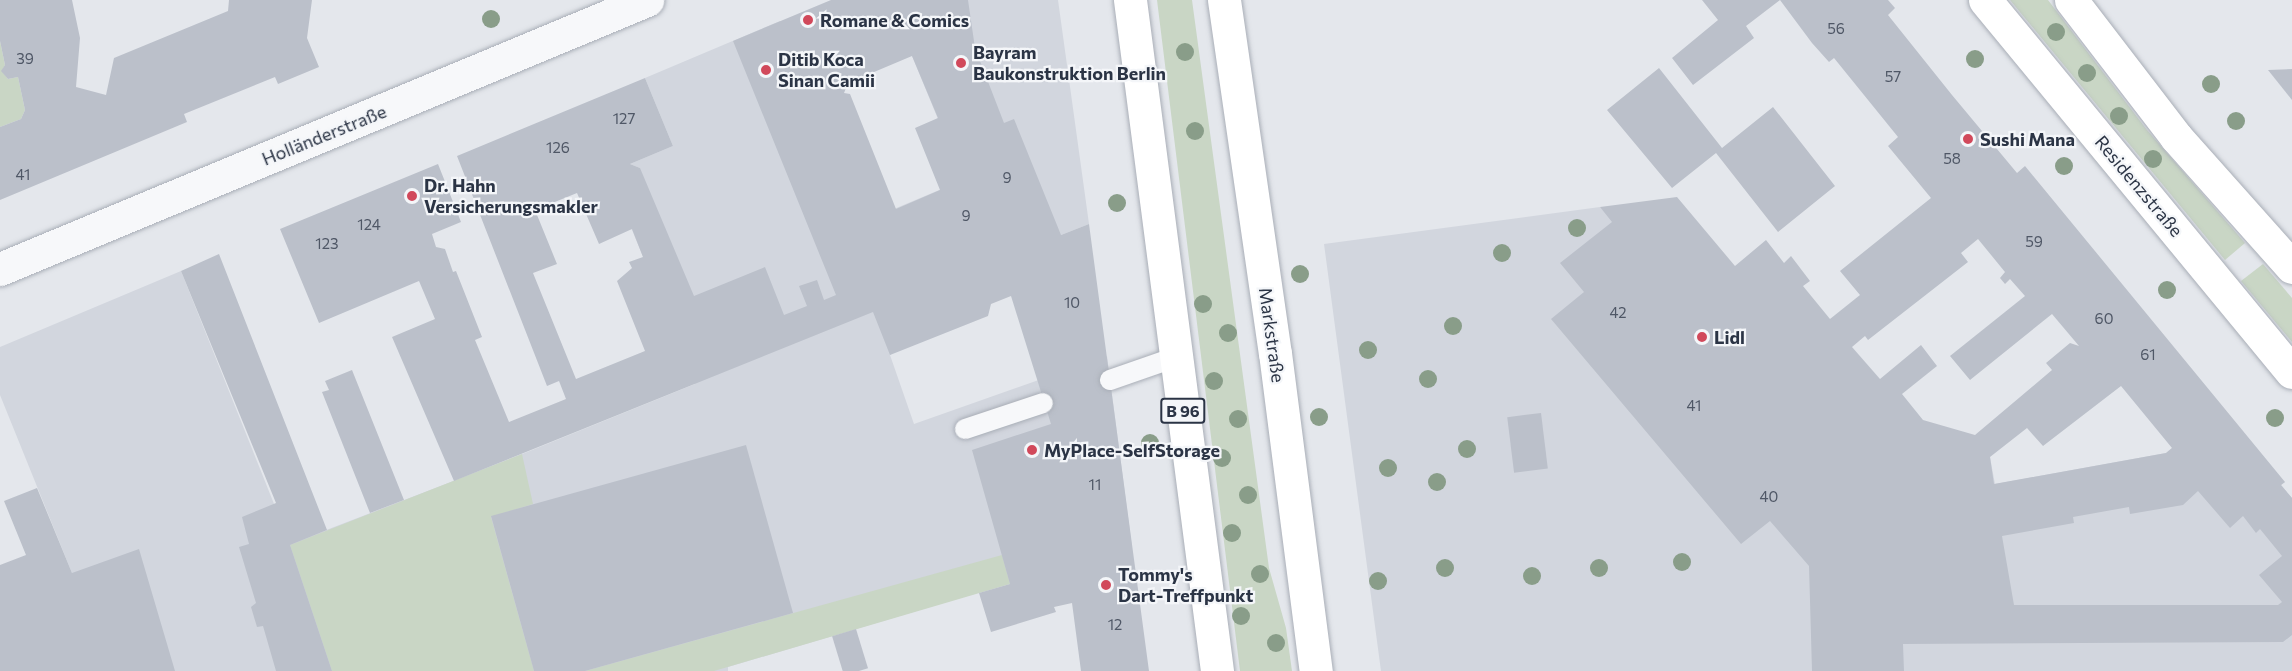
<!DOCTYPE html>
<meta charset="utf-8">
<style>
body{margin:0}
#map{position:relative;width:2292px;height:671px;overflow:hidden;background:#e4e7ec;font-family:Commissioner,sans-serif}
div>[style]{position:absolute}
.built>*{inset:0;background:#d2d6de}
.green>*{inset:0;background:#c9d6c5}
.building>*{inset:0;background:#bbc0ca;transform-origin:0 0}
.roads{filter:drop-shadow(0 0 2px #a9aeb7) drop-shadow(0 0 2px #a9aeb7)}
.service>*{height:20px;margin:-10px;padding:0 10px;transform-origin:10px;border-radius:10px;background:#f7f8fa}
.tertiary>*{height:33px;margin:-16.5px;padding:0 16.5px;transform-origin:16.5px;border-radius:16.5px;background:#f7f8fa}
.secondary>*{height:33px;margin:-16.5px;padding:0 16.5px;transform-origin:16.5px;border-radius:16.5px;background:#fff}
.primary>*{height:33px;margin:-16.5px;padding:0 16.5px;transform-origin:16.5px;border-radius:16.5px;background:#fff}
.trees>*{width:18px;height:18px;margin:-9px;border-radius:50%;background:#899d89}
.dots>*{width:16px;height:16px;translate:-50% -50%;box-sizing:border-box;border:3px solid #f4f6f9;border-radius:50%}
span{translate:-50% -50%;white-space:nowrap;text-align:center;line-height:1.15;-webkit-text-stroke:4.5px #f4f6f9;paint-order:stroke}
.number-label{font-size:15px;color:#4f5766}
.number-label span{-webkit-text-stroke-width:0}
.shield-label span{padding:2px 4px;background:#f4f6f9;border:2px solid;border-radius:4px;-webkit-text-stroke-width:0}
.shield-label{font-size:16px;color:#2b3445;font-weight:700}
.poi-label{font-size:18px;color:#2b3445;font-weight:700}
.left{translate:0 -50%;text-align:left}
.street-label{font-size:18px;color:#2b3445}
</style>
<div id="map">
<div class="built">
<i style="clip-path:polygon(889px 0,1058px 0,1089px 224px,1061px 235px,890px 355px,914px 424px,1107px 356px,1132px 547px,728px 667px,728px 671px,0 671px,0 599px,72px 573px,0 395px,0 347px,181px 271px,290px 544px,495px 465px,695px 384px,619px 198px,640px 168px,630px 164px,673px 146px,645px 78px,780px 21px,863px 222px,963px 180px)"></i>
<i style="clip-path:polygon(1600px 207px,1897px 462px,1990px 457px,1995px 484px,2166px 453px,2172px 448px,2285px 482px,2281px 485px,2292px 498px,2292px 671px,1381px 671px,1324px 244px)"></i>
</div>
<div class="green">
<i style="clip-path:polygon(1157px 0,1192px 0,1269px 568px,1286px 628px,1292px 671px,1240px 671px)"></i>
<i style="clip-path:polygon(2010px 0,2048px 0,2147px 130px,2245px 243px,2225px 260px)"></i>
<i style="clip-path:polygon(0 41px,5px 65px,2px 71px,8px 79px,18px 77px,25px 110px,21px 119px,0 127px)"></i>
<i style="clip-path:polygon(2263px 264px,2292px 298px,2292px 342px,2241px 281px)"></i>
<i style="clip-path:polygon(522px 454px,533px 504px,491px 517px,534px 671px,332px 671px,290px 545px)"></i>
<i style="clip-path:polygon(1002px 555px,1010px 584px,714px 671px,585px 671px)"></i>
</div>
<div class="building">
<i style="clip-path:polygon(0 0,72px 0,80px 38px,76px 87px,106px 95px,114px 58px,228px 11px,229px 0,312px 0,307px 38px,319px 67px,278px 84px,275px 77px,184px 114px,187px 122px,0 200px,0 127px,21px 119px,25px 110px,18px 77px,8px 79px,1px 71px,5px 65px,0 41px)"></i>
<i style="clip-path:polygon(evenodd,831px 0,968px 0,975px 48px,1004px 123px,1014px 119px,1061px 235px,1089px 224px,1149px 671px,1081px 671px,1072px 603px,1054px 607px,1056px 612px,991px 632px,979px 593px,1010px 584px,972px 450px,1051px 424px,1011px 296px,991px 304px,988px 316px,890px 355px,873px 312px,454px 481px,392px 337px,435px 319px,419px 281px,319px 323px,280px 229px,438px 164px,461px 222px,432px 234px,436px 247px,445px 249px,453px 272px,456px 271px,482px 337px,475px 340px,509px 422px,566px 399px,559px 381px,547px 386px,457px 156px,645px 78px,673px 146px,630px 164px,640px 168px,694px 296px,765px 267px,784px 315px,807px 306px,799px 286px,817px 280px,824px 300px,836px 295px,733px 41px,831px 0,912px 56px,938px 118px,915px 128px,940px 190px,896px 209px,850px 94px,844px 93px,848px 83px,912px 56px,831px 0,577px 193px,599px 244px,632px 229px,643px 257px,629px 262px,632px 268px,617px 281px,645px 351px,576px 379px,533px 273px,557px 264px,535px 210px,577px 193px)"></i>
<i style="clip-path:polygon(1702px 0,1780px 0,1746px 26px,1754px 38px,1693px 85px,1672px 58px,1718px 20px)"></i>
<i style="clip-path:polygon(evenodd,1780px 0,1888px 0,1895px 8px,1888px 15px,1952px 95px,2017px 173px,2025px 166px,2285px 482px,2281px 485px,2292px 498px,2292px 635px,2283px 642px,1903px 644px,1904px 671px,1812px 671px,1809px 566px,1770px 521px,1741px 544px,1551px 319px,1584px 292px,1560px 263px,1612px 222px,1600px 207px,1677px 197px,1735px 266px,1766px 240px,1784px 263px,1791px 256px,1810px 281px,1803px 286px,1830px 319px,1860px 295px,1840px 271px,1931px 198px,1888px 146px,1898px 137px,1834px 58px,1829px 62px,1812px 43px,1780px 0,1978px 239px,2005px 272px,2000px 278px,2005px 284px,2010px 279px,2025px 296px,1950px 356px,1970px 380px,2052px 314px,2079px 346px,2070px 343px,2046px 363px,2052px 370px,1975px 435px,1923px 420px,1902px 394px,1937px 366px,1921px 345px,1880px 379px,1852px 347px,1865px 336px,1868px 340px,1968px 262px,1961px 253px,1978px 239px,1780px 0,2121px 386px,2172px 448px,2166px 453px,1994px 484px,1990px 457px,2027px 428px,2043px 446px,2121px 386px,1780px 0,2198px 491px,2230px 528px,2243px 516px,2256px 533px,2260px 529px,2282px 556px,2259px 575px,2282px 602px,2278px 605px,2014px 605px,2002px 536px,2074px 523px,2073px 517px,2129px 507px,2130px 514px,2183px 505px,2198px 491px)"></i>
<i style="clip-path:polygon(1659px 68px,1722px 148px,1773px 107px,1835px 186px,1778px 232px,1716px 153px,1672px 188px,1607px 110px)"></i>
<i style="clip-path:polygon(2292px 69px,2292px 100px,2268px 70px)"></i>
<i style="clip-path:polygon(219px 254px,327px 530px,290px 545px,332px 671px,276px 671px,263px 626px,257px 627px,251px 607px,256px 603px,239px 547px,249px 544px,242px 517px,276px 503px,181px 271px)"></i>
<i style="clip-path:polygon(352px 370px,404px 500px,370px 513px,322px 392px,329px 390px,325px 381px)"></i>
<i style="left:1541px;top:413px;width:56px;height:34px;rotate:83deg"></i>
<i style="clip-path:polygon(746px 445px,793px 613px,585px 671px,534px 671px,491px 516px)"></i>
<i style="clip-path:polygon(37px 488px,72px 573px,139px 549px,175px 671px,0 671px,0 565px,26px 555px,4px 501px)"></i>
<i style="left:856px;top:629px;width:41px;height:25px;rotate:73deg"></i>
</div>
<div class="roads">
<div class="service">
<i style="left:1110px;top:380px;width:70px;rotate:-19.2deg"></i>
<i style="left:965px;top:429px;width:82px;rotate:-18.4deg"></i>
</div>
<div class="tertiary">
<i style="left:0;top:269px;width:701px;rotate:-22.58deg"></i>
</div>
<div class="secondary">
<i style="left:1985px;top:0;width:482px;rotate:50.5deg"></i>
<i style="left:2071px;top:0;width:173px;rotate:52.5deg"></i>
<i style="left:2176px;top:137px;width:174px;rotate:48.3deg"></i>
</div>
<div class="primary">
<i style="left:1130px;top:0;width:677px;rotate:82.61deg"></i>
<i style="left:1224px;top:0;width:357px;rotate:81.8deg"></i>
<i style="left:1275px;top:353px;width:321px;rotate:82.7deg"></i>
</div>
</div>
<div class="trees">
<i style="left:491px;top:19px"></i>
<i style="left:2056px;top:32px"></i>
<i style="left:1185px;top:52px"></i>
<i style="left:1975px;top:59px"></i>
<i style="left:2087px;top:73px"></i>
<i style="left:2211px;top:84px"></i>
<i style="left:2119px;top:116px"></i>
<i style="left:2236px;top:121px"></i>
<i style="left:1195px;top:131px"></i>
<i style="left:2153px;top:159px"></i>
<i style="left:2064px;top:166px"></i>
<i style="left:1117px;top:203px"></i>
<i style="left:1577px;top:228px"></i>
<i style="left:1502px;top:253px"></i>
<i style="left:1300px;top:274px"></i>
<i style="left:2167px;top:290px"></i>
<i style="left:1203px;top:304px"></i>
<i style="left:1453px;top:326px"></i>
<i style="left:1228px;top:333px"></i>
<i style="left:1368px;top:350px"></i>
<i style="left:1428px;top:379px"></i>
<i style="left:1214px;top:381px"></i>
<i style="left:1319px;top:417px"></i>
<i style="left:2275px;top:418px"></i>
<i style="left:1238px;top:419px"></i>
<i style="left:1150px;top:443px"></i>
<i style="left:1467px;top:449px"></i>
<i style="left:1222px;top:458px"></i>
<i style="left:1388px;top:468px"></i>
<i style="left:1437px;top:482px"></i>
<i style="left:1248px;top:495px"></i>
<i style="left:1232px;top:533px"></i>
<i style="left:1682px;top:562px"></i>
<i style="left:1445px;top:568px"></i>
<i style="left:1599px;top:568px"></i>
<i style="left:1260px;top:574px"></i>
<i style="left:1532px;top:576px"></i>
<i style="left:1378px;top:581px"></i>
<i style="left:1241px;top:616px"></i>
<i style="left:1276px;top:643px"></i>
</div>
<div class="dots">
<i style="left:808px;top:20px;background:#d1495b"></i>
<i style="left:961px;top:63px;background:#d1495b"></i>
<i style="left:766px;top:70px;background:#d1495b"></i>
<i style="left:1968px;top:139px;background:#d1495b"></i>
<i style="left:412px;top:196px;background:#d1495b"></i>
<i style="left:1702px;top:337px;background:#d1495b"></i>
<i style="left:1032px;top:450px;background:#d1495b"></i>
<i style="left:1106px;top:585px;background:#d1495b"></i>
</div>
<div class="number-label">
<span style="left:1836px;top:29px">56</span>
<span style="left:25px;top:59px">39</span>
<span style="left:1893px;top:77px">57</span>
<span style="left:624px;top:119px">127</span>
<span style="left:558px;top:148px">126</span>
<span style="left:1952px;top:159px">58</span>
<span style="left:23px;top:175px">41</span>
<span style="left:1007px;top:178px">9</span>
<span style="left:966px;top:216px">9</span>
<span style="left:369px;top:225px">124</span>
<span style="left:2034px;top:242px">59</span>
<span style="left:327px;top:244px">123</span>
<span style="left:1072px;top:303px">10</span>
<span style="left:1618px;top:313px">42</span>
<span style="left:2104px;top:319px">60</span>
<span style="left:2148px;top:355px">61</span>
<span style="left:1694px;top:406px">41</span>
<span style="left:1095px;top:485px">11</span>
<span style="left:1769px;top:497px">40</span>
<span style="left:1115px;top:625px">12</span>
</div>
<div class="shield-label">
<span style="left:1183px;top:411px">B 96</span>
</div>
<div class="poi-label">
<span class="left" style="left:820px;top:20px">Romane &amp; Comics</span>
<span class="left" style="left:973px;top:63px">Bayram<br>Baukonstruktion Berlin</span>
<span class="left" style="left:778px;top:70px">Ditib Koca<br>Sinan Camii</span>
<span class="left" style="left:1980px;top:139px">Sushi Mana</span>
<span class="left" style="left:424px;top:196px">Dr. Hahn<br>Versicherungsmakler</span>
<span class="left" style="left:1714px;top:337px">Lidl</span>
<span class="left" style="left:1044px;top:450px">MyPlace-SelfStorage</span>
<span class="left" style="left:1118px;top:585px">Tommy's<br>Dart-Treffpunkt</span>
</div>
<div class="street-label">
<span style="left:324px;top:135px;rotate:-22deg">Holländerstraße</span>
<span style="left:2139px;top:186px;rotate:50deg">Residenzstraße</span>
<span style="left:1272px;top:335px;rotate:82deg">Markstraße</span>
</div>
</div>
